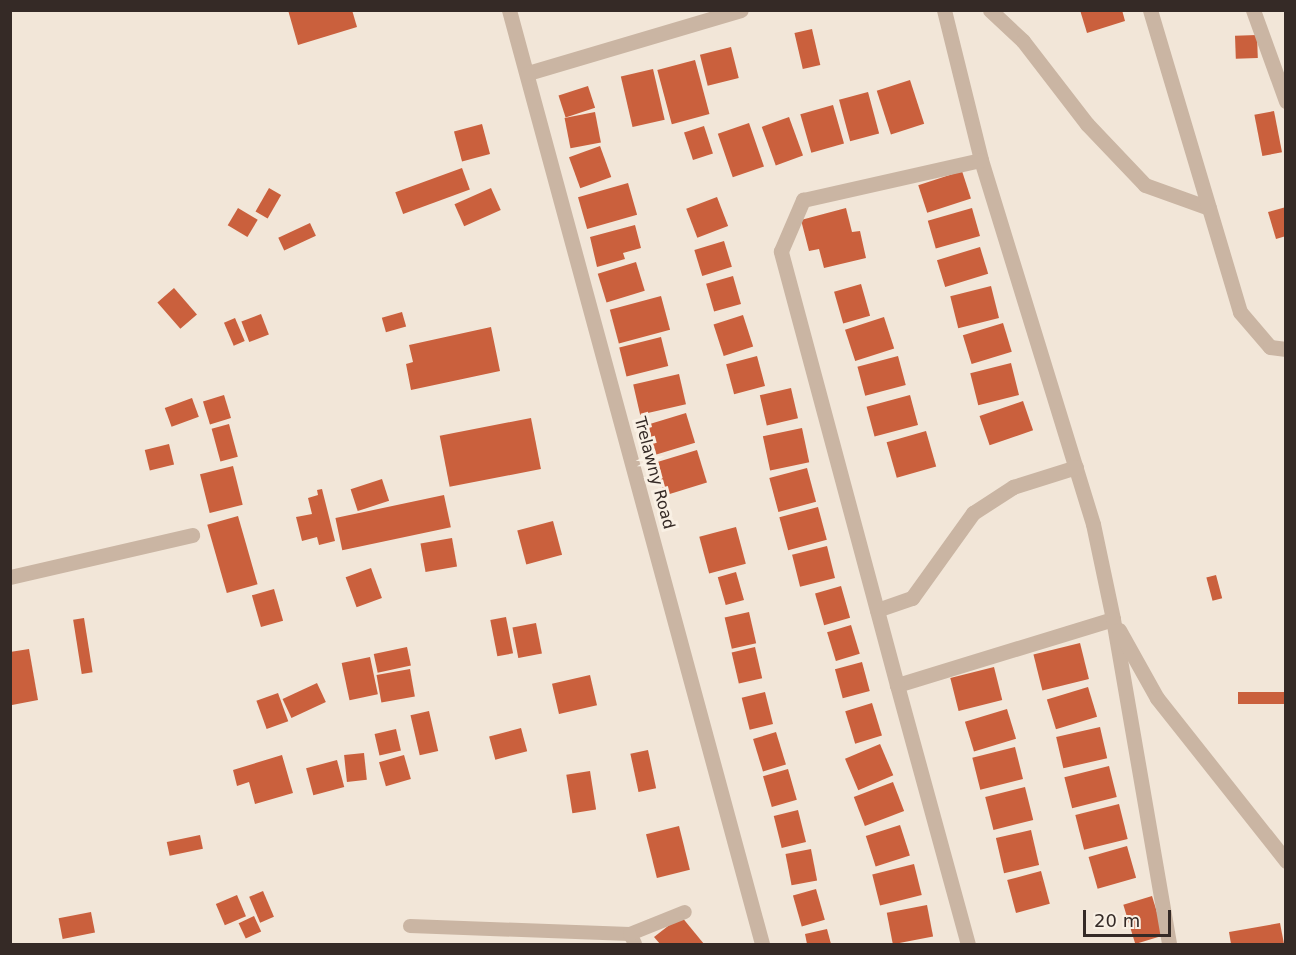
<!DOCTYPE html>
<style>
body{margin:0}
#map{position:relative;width:1296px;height:955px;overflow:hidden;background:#f2e6d8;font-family:"DejaVu Sans",sans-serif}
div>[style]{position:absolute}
.building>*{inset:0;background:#ca603d;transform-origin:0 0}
.service>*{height:14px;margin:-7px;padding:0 7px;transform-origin:7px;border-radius:7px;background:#cab5a3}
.minor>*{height:15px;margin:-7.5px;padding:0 7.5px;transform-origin:7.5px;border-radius:7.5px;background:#cab5a3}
span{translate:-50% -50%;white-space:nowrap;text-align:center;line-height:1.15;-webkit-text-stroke:6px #f9f0e4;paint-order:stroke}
.street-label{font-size:16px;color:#352a26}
.frame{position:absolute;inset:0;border:12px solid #352a26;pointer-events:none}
.scale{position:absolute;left:1083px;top:910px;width:88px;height:27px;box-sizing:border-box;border:3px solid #352a26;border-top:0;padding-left:8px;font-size:18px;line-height:21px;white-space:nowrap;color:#352a26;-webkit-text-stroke:4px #f9f0e4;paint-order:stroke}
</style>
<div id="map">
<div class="building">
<i style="clip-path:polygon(288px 10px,352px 10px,357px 27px,298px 45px)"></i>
<i style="clip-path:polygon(1080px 10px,1122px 10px,1125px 21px,1087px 33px)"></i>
<i style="left:812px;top:29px;width:37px;height:18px;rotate:77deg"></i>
<i style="left:1257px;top:35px;width:23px;height:22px;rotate:88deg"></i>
<i style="left:731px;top:47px;width:32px;height:32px;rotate:76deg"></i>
<i style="left:695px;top:60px;width:56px;height:39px;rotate:75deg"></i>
<i style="left:653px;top:69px;width:52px;height:33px;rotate:77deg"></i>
<i style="left:910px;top:80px;width:46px;height:35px;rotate:72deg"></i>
<i style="left:588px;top:86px;width:23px;height:31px;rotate:72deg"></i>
<i style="left:868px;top:92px;width:43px;height:30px;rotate:75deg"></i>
<i style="left:833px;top:105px;width:40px;height:34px;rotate:74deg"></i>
<i style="left:1274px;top:111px;width:42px;height:20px;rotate:79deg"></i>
<i style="left:595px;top:112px;width:31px;height:31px;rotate:79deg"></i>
<i style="left:789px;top:117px;width:41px;height:29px;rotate:70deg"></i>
<i style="left:749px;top:123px;width:46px;height:33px;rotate:71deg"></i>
<i style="left:482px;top:124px;width:31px;height:29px;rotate:75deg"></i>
<i style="left:704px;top:126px;width:29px;height:21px;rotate:72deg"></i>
<i style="left:600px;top:146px;width:33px;height:33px;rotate:70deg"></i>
<i style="left:462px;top:168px;width:23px;height:71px;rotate:70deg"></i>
<i style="left:962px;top:171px;width:29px;height:46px;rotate:72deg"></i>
<i style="left:628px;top:183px;width:33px;height:52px;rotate:74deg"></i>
<i style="left:269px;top:188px;width:14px;height:27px;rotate:30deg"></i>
<i style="left:491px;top:188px;width:24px;height:40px;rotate:66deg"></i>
<i style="left:717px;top:197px;width:31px;height:33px;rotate:69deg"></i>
<i style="clip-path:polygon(1286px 207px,1286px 236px,1276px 239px,1268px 212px)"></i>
<i style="left:238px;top:208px;width:23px;height:20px;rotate:31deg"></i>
<i style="clip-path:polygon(846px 208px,852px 232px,860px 231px,866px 258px,824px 268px,819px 249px,809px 251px,801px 220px)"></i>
<i style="left:972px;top:208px;width:29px;height:46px;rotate:74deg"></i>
<i style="left:310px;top:223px;width:14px;height:35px;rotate:65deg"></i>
<i style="clip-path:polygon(635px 225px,641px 248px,623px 253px,625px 259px,597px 267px,590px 237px)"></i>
<i style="left:724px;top:241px;width:27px;height:31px;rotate:73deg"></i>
<i style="left:980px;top:247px;width:28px;height:45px;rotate:73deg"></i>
<i style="left:636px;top:262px;width:30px;height:40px;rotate:73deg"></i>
<i style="left:733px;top:276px;width:29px;height:28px;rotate:74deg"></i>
<i style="left:861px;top:284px;width:33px;height:28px;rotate:74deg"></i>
<i style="left:991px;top:286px;width:33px;height:42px;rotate:76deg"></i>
<i style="left:174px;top:288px;width:35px;height:22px;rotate:49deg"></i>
<i style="left:661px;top:296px;width:35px;height:53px;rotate:75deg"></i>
<i style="left:402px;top:312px;width:15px;height:21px;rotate:74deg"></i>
<i style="left:261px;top:314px;width:22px;height:21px;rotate:69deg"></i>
<i style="left:743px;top:315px;width:33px;height:31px;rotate:72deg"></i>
<i style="left:884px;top:317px;width:33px;height:41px;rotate:72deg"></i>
<i style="left:235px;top:318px;width:25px;height:12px;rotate:67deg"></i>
<i style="left:1003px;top:323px;width:30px;height:42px;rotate:73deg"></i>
<i style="clip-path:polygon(491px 327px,500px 371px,411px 390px,406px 364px,413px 362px,409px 345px)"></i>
<i style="left:661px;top:337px;width:30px;height:43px;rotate:76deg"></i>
<i style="left:757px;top:356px;width:31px;height:32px;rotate:75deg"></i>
<i style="left:898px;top:356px;width:30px;height:42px;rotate:75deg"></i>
<i style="left:1011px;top:363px;width:33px;height:42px;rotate:76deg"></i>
<i style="left:679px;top:374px;width:31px;height:47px;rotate:77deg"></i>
<i style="left:791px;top:388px;width:31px;height:32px;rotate:77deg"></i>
<i style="left:224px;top:395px;width:24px;height:22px;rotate:73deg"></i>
<i style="left:910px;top:395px;width:31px;height:45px;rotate:75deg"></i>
<i style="left:192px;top:398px;width:20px;height:29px;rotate:70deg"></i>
<i style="left:1023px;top:401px;width:31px;height:46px;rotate:71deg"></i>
<i style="left:686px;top:413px;width:31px;height:49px;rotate:73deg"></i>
<i style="left:531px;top:418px;width:52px;height:93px;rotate:79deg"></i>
<i style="left:229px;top:424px;width:34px;height:18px;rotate:75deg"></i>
<i style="left:802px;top:428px;width:35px;height:40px;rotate:78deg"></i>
<i style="left:926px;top:431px;width:37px;height:41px;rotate:74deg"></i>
<i style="left:169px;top:444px;width:21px;height:25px;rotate:76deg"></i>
<i style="left:697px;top:450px;width:34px;height:44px;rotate:73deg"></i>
<i style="left:233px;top:466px;width:40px;height:34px;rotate:76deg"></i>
<i style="left:807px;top:468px;width:35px;height:39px;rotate:75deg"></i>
<i style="left:382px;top:479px;width:23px;height:33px;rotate:72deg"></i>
<i style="clip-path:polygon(322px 489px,335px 541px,319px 545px,317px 537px,302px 541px,296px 517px,312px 514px,308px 498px,318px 495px,317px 490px)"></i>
<i style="left:444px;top:495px;width:33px;height:111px;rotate:78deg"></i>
<i style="left:818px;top:507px;width:34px;height:40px;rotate:75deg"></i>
<i style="left:238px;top:516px;width:71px;height:32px;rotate:74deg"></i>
<i style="left:553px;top:521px;width:35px;height:37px;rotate:75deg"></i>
<i style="left:736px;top:527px;width:38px;height:38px;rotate:75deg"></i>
<i style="left:452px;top:538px;width:29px;height:32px;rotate:80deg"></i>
<i style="left:827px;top:546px;width:33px;height:36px;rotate:76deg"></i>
<i style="left:371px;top:568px;width:32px;height:27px;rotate:70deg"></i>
<i style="left:736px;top:572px;width:29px;height:19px;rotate:74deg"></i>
<i style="left:1216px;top:575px;width:24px;height:10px;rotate:75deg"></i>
<i style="left:841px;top:586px;width:33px;height:27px;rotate:74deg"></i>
<i style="left:274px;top:589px;width:33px;height:23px;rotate:74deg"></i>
<i style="left:749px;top:612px;width:32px;height:25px;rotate:77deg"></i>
<i style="left:506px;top:617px;width:37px;height:16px;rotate:79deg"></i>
<i style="left:84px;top:618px;width:55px;height:11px;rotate:81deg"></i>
<i style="left:536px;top:623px;width:31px;height:24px;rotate:79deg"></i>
<i style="left:851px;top:625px;width:30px;height:25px;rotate:73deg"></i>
<i style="left:1080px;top:643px;width:37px;height:48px;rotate:76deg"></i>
<i style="left:407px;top:647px;width:19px;height:34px;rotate:78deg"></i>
<i style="left:755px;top:647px;width:32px;height:24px;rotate:77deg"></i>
<i style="clip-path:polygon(29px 649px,38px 700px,12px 705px,10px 652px)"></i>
<i style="left:370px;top:657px;width:38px;height:29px;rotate:78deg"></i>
<i style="left:862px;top:662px;width:30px;height:28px;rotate:75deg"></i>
<i style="left:994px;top:667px;width:34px;height:45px;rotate:76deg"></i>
<i style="left:410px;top:669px;width:28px;height:34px;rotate:80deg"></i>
<i style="left:590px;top:675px;width:31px;height:39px;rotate:77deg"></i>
<i style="left:317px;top:683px;width:21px;height:38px;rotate:65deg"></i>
<i style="left:1088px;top:687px;width:31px;height:43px;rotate:73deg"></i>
<i style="left:765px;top:692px;width:33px;height:24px;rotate:76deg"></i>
<i style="left:1286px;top:692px;width:12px;height:48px;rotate:90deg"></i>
<i style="left:278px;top:693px;width:30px;height:23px;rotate:70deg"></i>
<i style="left:872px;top:703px;width:34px;height:28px;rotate:73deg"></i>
<i style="left:1007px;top:709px;width:31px;height:44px;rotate:73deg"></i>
<i style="left:429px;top:711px;width:41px;height:19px;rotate:77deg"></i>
<i style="left:1100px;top:727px;width:32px;height:45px;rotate:77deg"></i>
<i style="left:521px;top:728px;width:24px;height:33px;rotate:75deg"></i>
<i style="left:396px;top:729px;width:22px;height:22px;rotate:77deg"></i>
<i style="left:776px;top:732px;width:34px;height:24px;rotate:73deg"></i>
<i style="left:880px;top:744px;width:34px;height:38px;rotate:67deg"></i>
<i style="left:1015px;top:747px;width:33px;height:44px;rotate:76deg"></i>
<i style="left:648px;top:750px;width:39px;height:18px;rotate:78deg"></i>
<i style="left:364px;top:753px;width:27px;height:20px;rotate:84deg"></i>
<i style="clip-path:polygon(282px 755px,293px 793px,255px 804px,249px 782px,237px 786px,233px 770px)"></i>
<i style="left:404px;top:755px;width:25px;height:26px;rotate:74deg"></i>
<i style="left:337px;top:760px;width:28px;height:32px;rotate:75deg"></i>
<i style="left:1109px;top:766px;width:32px;height:46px;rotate:76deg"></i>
<i style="left:788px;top:769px;width:32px;height:26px;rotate:74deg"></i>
<i style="left:590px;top:771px;width:39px;height:24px;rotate:81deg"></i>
<i style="left:893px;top:782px;width:31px;height:42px;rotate:69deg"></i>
<i style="left:1025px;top:787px;width:34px;height:41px;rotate:76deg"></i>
<i style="left:1119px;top:804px;width:36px;height:45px;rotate:76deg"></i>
<i style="left:798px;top:810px;width:33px;height:25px;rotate:76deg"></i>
<i style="left:900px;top:825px;width:32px;height:36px;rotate:72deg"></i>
<i style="left:679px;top:826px;width:45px;height:34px;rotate:76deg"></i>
<i style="left:1031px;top:830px;width:36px;height:36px;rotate:77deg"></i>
<i style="left:200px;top:835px;width:14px;height:34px;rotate:78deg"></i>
<i style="left:1127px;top:846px;width:33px;height:40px;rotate:74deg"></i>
<i style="left:811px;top:849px;width:32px;height:26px;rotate:79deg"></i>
<i style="left:914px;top:864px;width:32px;height:43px;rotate:76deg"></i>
<i style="left:1041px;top:871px;width:34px;height:35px;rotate:75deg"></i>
<i style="left:816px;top:889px;width:32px;height:24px;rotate:74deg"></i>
<i style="left:263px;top:891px;width:28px;height:15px;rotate:67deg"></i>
<i style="left:237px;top:895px;width:23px;height:23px;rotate:67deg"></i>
<i style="left:1152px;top:896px;width:41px;height:30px;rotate:73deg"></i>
<i style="left:927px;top:905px;width:32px;height:41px;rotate:79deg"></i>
<i style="left:91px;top:912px;width:21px;height:33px;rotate:79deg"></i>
<i style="left:254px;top:916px;width:17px;height:17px;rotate:65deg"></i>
<i style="clip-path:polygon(681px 916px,704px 944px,660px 944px,654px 937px)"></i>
<i style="clip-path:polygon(1280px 923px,1284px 944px,1231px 944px,1229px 932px)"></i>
<i style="clip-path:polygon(827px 929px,831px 944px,807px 944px,805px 934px)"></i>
</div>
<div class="service">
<i style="left:410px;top:926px;width:220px;rotate:2.1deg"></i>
<i style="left:630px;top:934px;width:11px;rotate:63deg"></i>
<i style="left:630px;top:934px;width:59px;rotate:-21.8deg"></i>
</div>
<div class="minor">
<i style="left:509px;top:10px;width:968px;rotate:74.84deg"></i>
<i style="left:944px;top:10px;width:154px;rotate:76.1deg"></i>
<i style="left:981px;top:160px;width:381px;rotate:72.9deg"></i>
<i style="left:1093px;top:524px;width:97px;rotate:78.1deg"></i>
<i style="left:1113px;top:619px;width:226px;rotate:163deg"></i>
<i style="left:897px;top:685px;width:269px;rotate:74.7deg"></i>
<i style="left:990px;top:10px;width:45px;rotate:43.2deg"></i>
<i style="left:1023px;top:41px;width:105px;rotate:52.4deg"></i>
<i style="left:1087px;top:124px;width:84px;rotate:46.4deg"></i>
<i style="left:1145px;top:185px;width:68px;rotate:19.8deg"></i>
<i style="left:1150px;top:10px;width:315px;rotate:73.4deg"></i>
<i style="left:1240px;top:312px;width:46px;rotate:49.4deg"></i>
<i style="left:1270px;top:347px;width:16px;rotate:7deg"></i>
<i style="left:1253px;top:10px;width:97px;rotate:70.1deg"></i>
<i style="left:528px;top:73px;width:222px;rotate:-16.5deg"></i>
<i style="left:10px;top:577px;width:187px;rotate:-13deg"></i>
<i style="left:877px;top:610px;width:37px;rotate:-19deg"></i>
<i style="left:912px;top:598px;width:105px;rotate:-54.3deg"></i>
<i style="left:973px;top:513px;width:48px;rotate:-33deg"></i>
<i style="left:1013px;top:487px;width:66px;rotate:-17.6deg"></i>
<i style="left:1113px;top:619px;width:330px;rotate:80.2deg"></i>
<i style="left:1119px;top:630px;width:78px;rotate:60.8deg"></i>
<i style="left:1157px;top:698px;width:208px;rotate:51.6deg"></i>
<i style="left:897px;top:685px;width:449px;rotate:-105deg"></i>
<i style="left:781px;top:251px;width:56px;rotate:-66.7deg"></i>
<i style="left:803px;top:200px;width:182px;rotate:-12.7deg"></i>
</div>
<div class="street-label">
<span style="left:654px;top:473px;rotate:75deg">Trelawny Road</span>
</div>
<div class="frame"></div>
<div class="scale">20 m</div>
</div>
